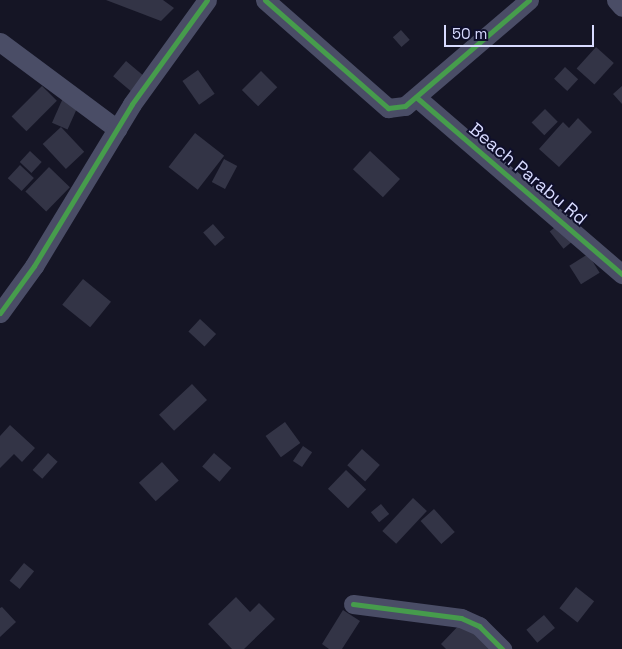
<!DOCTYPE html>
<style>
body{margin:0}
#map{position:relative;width:622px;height:649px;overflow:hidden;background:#151525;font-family:"Space Grotesk",sans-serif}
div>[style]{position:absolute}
.building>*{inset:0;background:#333446;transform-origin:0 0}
.street>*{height:19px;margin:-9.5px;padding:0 9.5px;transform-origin:9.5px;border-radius:9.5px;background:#4a4d66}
.cycleway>*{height:5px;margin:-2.5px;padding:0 2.5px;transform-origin:2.5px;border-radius:2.5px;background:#469c4c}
span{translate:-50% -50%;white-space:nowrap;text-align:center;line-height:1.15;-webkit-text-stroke:4px #0f0f2b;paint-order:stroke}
.street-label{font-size:18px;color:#d8dbff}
.scale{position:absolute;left:444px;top:25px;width:150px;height:22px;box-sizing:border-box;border:2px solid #d8dbff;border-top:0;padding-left:6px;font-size:15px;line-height:18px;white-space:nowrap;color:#d8dbff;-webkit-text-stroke:4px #0f0f2b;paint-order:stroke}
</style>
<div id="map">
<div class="building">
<i style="clip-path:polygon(106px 0,163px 0,174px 8px,161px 21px)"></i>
<i style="left:401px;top:30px;width:13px;height:11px;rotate:48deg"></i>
<i style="left:596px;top:47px;width:24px;height:29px;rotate:42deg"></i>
<i style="left:126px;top:61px;width:26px;height:20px;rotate:40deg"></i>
<i style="left:565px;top:67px;width:18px;height:16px;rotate:43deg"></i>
<i style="left:198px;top:70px;width:29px;height:19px;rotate:55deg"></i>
<i style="left:261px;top:71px;width:23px;height:27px;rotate:45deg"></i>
<i style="left:42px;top:86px;width:21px;height:43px;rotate:45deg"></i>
<i style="clip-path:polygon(622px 86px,622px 104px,613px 94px)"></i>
<i style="left:63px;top:98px;width:17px;height:27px;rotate:24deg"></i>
<i style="left:545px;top:109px;width:18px;height:19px;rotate:45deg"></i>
<i style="clip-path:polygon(578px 118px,592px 132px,559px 167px,539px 149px,563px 122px,569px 128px)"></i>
<i style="left:61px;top:127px;width:34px;height:25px;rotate:47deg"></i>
<i style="left:195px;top:133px;width:37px;height:43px;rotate:38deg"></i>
<i style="left:30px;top:151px;width:16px;height:15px;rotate:43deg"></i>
<i style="left:370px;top:151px;width:41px;height:25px;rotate:43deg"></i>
<i style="left:224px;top:159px;width:15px;height:26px;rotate:28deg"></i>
<i style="left:20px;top:165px;width:19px;height:18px;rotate:43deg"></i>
<i style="left:49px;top:167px;width:29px;height:34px;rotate:44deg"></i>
<i style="left:213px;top:224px;width:18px;height:13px;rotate:49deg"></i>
<i style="left:559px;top:224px;width:22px;height:12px;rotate:51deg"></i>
<i style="left:588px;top:254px;width:22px;height:22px;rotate:58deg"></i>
<i style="left:83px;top:279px;width:36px;height:33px;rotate:39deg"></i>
<i style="left:200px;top:319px;width:22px;height:17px;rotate:43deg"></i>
<i style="left:192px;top:384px;width:22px;height:45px;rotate:47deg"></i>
<i style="left:285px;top:422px;width:26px;height:24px;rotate:54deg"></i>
<i style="clip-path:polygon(10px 425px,35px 448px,22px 462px,14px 454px,0 468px,0 436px)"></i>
<i style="left:303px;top:446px;width:11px;height:18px;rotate:34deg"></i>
<i style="left:362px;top:449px;width:24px;height:22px;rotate:42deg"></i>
<i style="left:48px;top:453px;width:13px;height:23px;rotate:42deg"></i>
<i style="left:214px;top:453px;width:23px;height:18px;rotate:41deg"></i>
<i style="left:162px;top:462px;width:25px;height:31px;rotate:48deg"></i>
<i style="left:346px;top:470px;width:28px;height:26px;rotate:44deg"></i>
<i style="left:413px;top:498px;width:19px;height:45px;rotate:43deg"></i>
<i style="left:381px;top:504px;width:13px;height:13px;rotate:51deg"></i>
<i style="left:434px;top:509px;width:31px;height:18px;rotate:48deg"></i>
<i style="left:24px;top:563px;width:13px;height:23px;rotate:39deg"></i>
<i style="left:576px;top:587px;width:23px;height:27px;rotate:38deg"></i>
<i style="clip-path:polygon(236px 597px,250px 612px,259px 603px,275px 619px,244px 649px,232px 649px,208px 624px)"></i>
<i style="clip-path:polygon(2px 607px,16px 622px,0 637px,0 608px)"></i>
<i style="clip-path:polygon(343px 610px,360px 621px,342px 649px,329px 649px,322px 644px)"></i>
<i style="left:544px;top:615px;width:17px;height:23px;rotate:50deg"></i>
<i style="clip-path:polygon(462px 622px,496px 649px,446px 649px,441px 644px)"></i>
</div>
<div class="street">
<i style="left:265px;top:0;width:164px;rotate:41.3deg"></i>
<i style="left:388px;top:108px;width:17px;rotate:-7deg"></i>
<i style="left:405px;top:106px;width:163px;rotate:-40.5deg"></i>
<i style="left:616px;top:0;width:9px;rotate:49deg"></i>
<i style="left:0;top:42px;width:146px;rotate:36.6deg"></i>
<i style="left:416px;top:97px;width:272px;rotate:40.7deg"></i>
<i style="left:0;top:313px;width:58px;rotate:-54.1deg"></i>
<i style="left:34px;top:266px;width:189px;rotate:-58.8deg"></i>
<i style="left:132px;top:104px;width:128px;rotate:-54.2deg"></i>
<i style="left:353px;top:604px;width:109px;rotate:7.4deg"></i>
<i style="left:461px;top:618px;width:20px;rotate:24deg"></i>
<i style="left:479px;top:626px;width:33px;rotate:45deg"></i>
</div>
<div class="cycleway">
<i style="left:265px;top:0;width:164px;rotate:41.3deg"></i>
<i style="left:388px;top:108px;width:17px;rotate:-7deg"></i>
<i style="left:405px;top:106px;width:163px;rotate:-40.5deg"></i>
<i style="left:416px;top:97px;width:272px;rotate:40.7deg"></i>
<i style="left:0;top:313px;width:58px;rotate:-54.1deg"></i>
<i style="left:34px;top:266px;width:189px;rotate:-58.8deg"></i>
<i style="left:132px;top:104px;width:128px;rotate:-54.2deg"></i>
<i style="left:353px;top:604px;width:109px;rotate:7.4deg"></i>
<i style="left:461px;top:618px;width:20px;rotate:24deg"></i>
<i style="left:479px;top:626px;width:33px;rotate:45deg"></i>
</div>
<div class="street-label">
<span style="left:528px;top:174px;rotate:40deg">Beach Parabu Rd</span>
</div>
<div class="scale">50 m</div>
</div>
